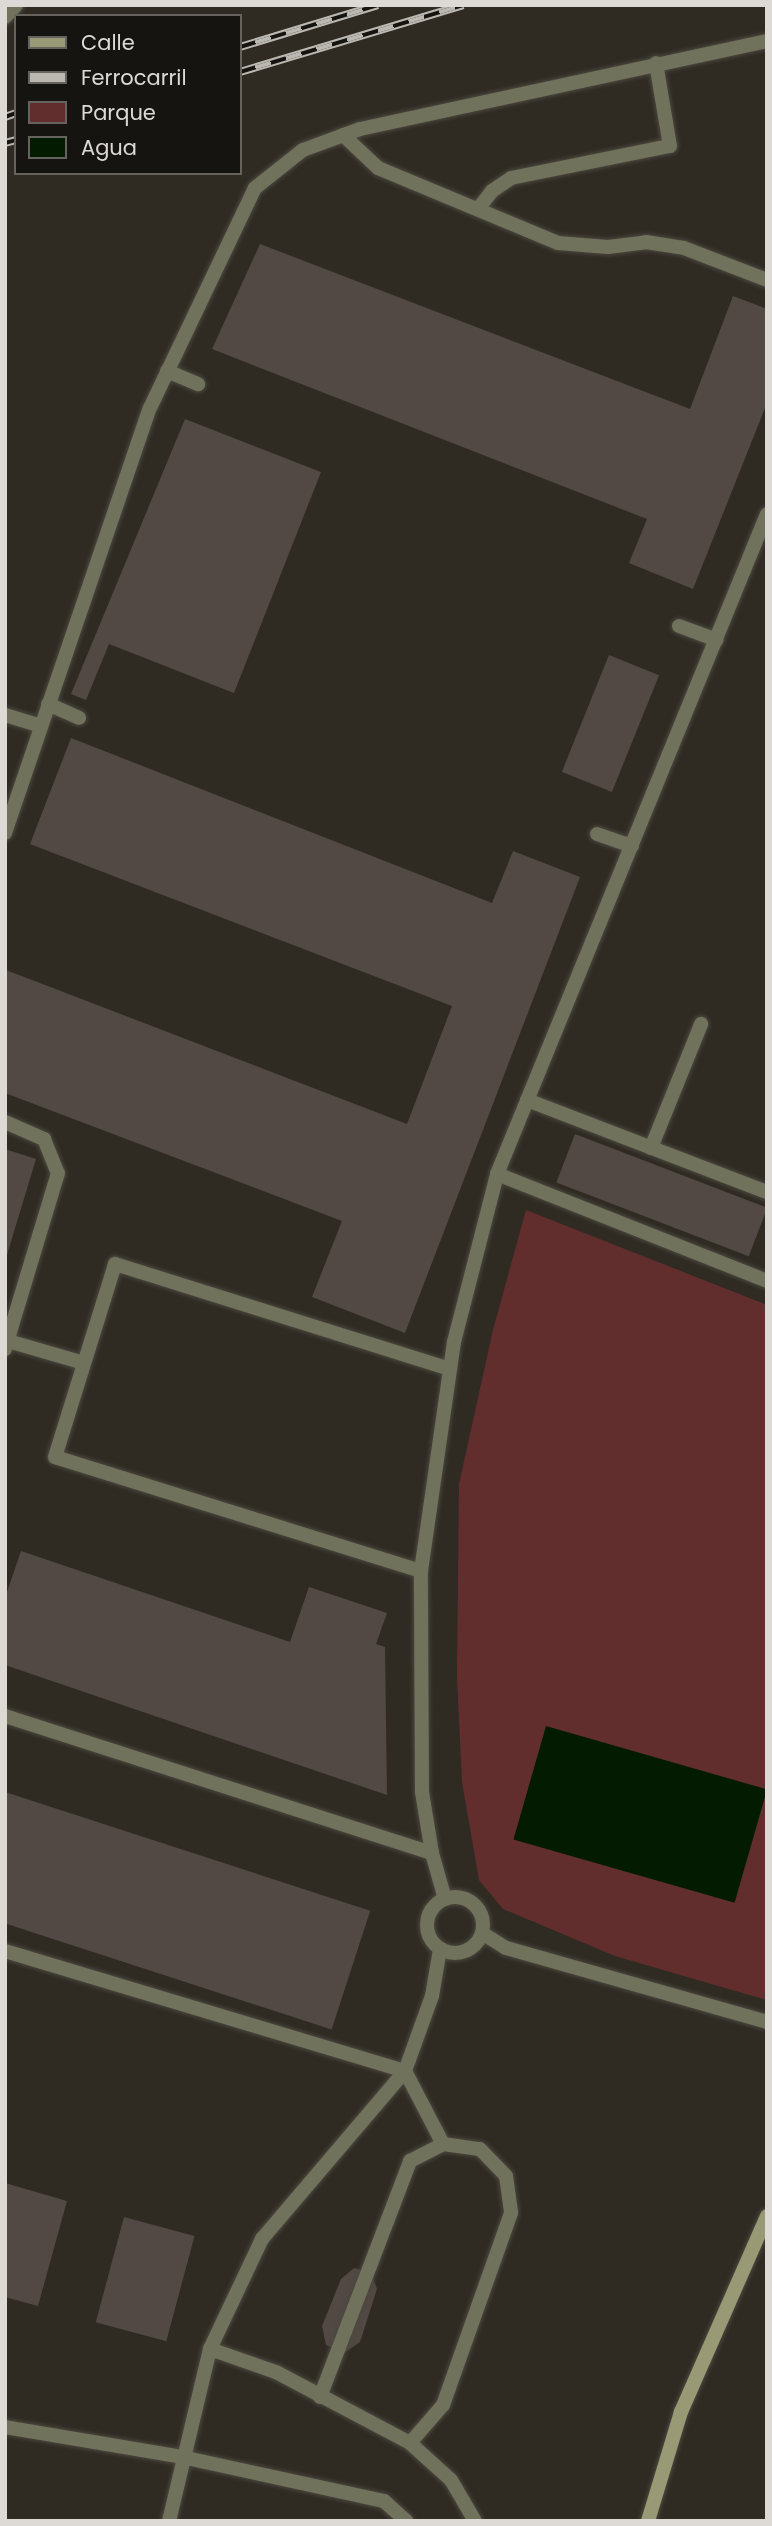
<!DOCTYPE html>
<style>
body{margin:0}
#map{position:relative;width:772px;height:2526px;overflow:hidden;background:#2f2b23;font-family:Poppins,sans-serif}
div>[style]{position:absolute}
.green>*{inset:0;background:#622e2d}
.water>*{inset:0;background:#031c01;transform-origin:0 0}
.building>*{inset:0;background:#524944;transform-origin:0 0}
.roads{filter:drop-shadow(0 0 2px #4b473f) drop-shadow(0 0 2px #4b473f)}
.lane>*{height:14px;margin:-7px;padding:0 7px;transform-origin:7px;border-radius:7px;background:#70725b}
.lane>.ring{margin:-7px;padding:0;box-sizing:content-box;background:none;border:14px solid #70725b;border-radius:50%}
.street>*{height:14px;margin:-7px;padding:0 7px;transform-origin:7px;border-radius:7px;background:#70725b}
.secondary>*{height:14px;margin:-7px;padding:0 7px;transform-origin:7px;border-radius:7px;background:#979a75}
.rail>*{height:8px;margin-top:-4px;transform-origin:0;background:repeating-linear-gradient(90deg,#161410 0 16px,#bbb8b2 0 32px);box-sizing:border-box;border-block:2px solid #bbb8b2}
span{translate:-50% -50%;white-space:nowrap;text-align:center;line-height:1.15;-webkit-text-stroke:7px #161410;paint-order:stroke}
.frame{position:absolute;inset:0;border:7px solid #dddad5;pointer-events:none}
.legend{position:absolute;left:14px;top:14px;width:228px;height:161px;box-sizing:border-box;background:#161410;border:2px solid #66635f;margin:0;padding:9px 12px;list-style:none;font-size:21px;color:#dddad5}
.legend li{display:flex;align-items:center;gap:14px;height:35px}
.legend b{width:35px;border:2px solid #66635f}
</style>
<div id="map">
<div class="green">
<i style="clip-path:polygon(526px 1210px,767px 1305px,767px 2000px,615px 1956px,503px 1909px,479px 1880px,462px 1782px,457px 1676px,459px 1484px,493px 1330px)"></i>
</div>
<div class="water">
<i style="left:546px;top:1726px;width:230px;height:118px;rotate:16deg"></i>
</div>
<div class="building">
<i style="clip-path:polygon(260px 244px,690px 409px,733px 296px,767px 309px,767px 403px,693px 589px,629px 563px,647px 519px,212px 349px)"></i>
<i style="clip-path:polygon(185px 419px,321px 472px,234px 693px,109px 644px,86px 700px,71px 694px)"></i>
<i style="left:609px;top:655px;width:54px;height:126px;rotate:22deg"></i>
<i style="clip-path:polygon(71px 738px,492px 903px,513px 851px,580px 877px,405px 1333px,312px 1297px,342px 1221px,5px 1093px,6px 970px,407px 1124px,452px 1006px,30px 844px)"></i>
<i style="left:575px;top:1134px;width:206px;height:52px;rotate:21deg"></i>
<i style="clip-path:polygon(5px 1149px,36px 1159px,6px 1258px,5px 1257px)"></i>
<i style="clip-path:polygon(21px 1551px,290px 1642px,309px 1587px,387px 1613px,376px 1644px,385px 1647px,387px 1795px,5px 1665px,5px 1598px)"></i>
<i style="left:5px;top:1792px;width:384px;height:125px;rotate:18deg"></i>
<i style="clip-path:polygon(5px 2183px,67px 2201px,38px 2306px,5px 2297px)"></i>
<i style="left:124px;top:2217px;width:73px;height:109px;rotate:15deg"></i>
<i style="clip-path:polygon(354px 2268px,371px 2273px,377px 2289px,360px 2342px,344px 2353px,326px 2345px,322px 2326px,341px 2279px)"></i>
</div>
<div class="roads">
<div class="lane">
<i style="left:5px;top:17px;width:16px;rotate:-47deg"></i>
<i style="left:343px;top:135px;width:48px;rotate:43.3deg"></i>
<i style="left:378px;top:168px;width:195px;rotate:22.6deg"></i>
<i style="left:558px;top:243px;width:50px;rotate:4.6deg"></i>
<i style="left:608px;top:247px;width:38px;rotate:-7deg"></i>
<i style="left:646px;top:242px;width:38px;rotate:9deg"></i>
<i style="left:684px;top:248px;width:89px;rotate:21.1deg"></i>
<i style="left:478px;top:209px;width:23px;rotate:-52deg"></i>
<i style="left:492px;top:191px;width:23px;rotate:-34deg"></i>
<i style="left:511px;top:178px;width:162px;rotate:-11.4deg"></i>
<i style="left:670px;top:146px;width:84px;rotate:-99.6deg"></i>
<i style="left:5px;top:715px;width:37px;rotate:17deg"></i>
<i style="left:5px;top:833px;width:449px;rotate:-71.2deg"></i>
<i style="left:150px;top:408px;width:244px;rotate:-64.5deg"></i>
<i style="left:255px;top:188px;width:61px;rotate:-38.4deg"></i>
<i style="left:303px;top:150px;width:61px;rotate:-20.2deg"></i>
<i style="left:360px;top:129px;width:416px;rotate:-12.2deg"></i>
<i style="left:527px;top:1100px;width:257px;rotate:21deg"></i>
<i style="left:5px;top:1122px;width:43px;rotate:23.6deg"></i>
<i style="left:44px;top:1139px;width:37px;rotate:68deg"></i>
<i style="left:58px;top:1173px;width:184px;rotate:106.8deg"></i>
<i style="left:651px;top:1148px;width:134px;rotate:-68deg"></i>
<i style="left:497px;top:1174px;width:290px;rotate:21.6deg"></i>
<i style="left:8px;top:1341px;width:79px;rotate:16.1deg"></i>
<i style="left:421px;top:1571px;width:383px;rotate:-162.7deg"></i>
<i style="left:55px;top:1457px;width:202px;rotate:-72.7deg"></i>
<i style="left:115px;top:1264px;width:351px;rotate:17.4deg"></i>
<i style="left:5px;top:1716px;width:448px;rotate:17.8deg"></i>
<i class="ring" style="left:427px;top:1897px;width:42px;height:42px"></i>
<i style="left:445px;top:1899px;width:48px;rotate:-105.8deg"></i>
<i style="left:432px;top:1853px;width:62px;rotate:-99.3deg"></i>
<i style="left:422px;top:1792px;width:221px;rotate:-90.3deg"></i>
<i style="left:421px;top:1571px;width:231px;rotate:-81.8deg"></i>
<i style="left:454px;top:1342px;width:173px;rotate:-75.6deg"></i>
<i style="left:497px;top:1174px;width:713px;rotate:-67.75deg"></i>
<i style="left:482px;top:1933px;width:28px;rotate:32deg"></i>
<i style="left:506px;top:1948px;width:271px;rotate:15.8deg"></i>
<i style="left:5px;top:1951px;width:418px;rotate:16.7deg"></i>
<i style="left:405px;top:2071px;width:82px;rotate:62.5deg"></i>
<i style="left:210px;top:2349px;width:70px;rotate:19.2deg"></i>
<i style="left:276px;top:2372px;width:152px;rotate:27.9deg"></i>
<i style="left:410px;top:2443px;width:55px;rotate:42.1deg"></i>
<i style="left:451px;top:2480px;width:48px;rotate:59.7deg"></i>
<i style="left:320px;top:2397px;width:253px;rotate:-69.1deg"></i>
<i style="left:410px;top:2161px;width:37px;rotate:-27deg"></i>
<i style="left:443px;top:2144px;width:37px;rotate:8deg"></i>
<i style="left:480px;top:2149px;width:37px;rotate:46deg"></i>
<i style="left:506px;top:2176px;width:37px;rotate:82deg"></i>
<i style="left:511px;top:2213px;width:204px;rotate:109.5deg"></i>
<i style="left:443px;top:2405px;width:50px;rotate:131deg"></i>
<i style="left:5px;top:2427px;width:180px;rotate:9.6deg"></i>
<i style="left:182px;top:2457px;width:207px;rotate:12.3deg"></i>
<i style="left:384px;top:2501px;width:30px;rotate:42deg"></i>
<i style="left:169px;top:2521px;width:177px;rotate:-76.6deg"></i>
<i style="left:210px;top:2349px;width:122px;rotate:-64.7deg"></i>
<i style="left:262px;top:2239px;width:221px;rotate:-49.6deg"></i>
<i style="left:405px;top:2071px;width:80px;rotate:-70.2deg"></i>
<i style="left:432px;top:1996px;width:48px;rotate:-80.3deg"></i>
</div>
<div class="street">
<i style="left:167px;top:371px;width:34px;rotate:23deg"></i>
<i style="left:679px;top:626px;width:40px;rotate:20.2deg"></i>
<i style="left:48px;top:704px;width:34px;rotate:24deg"></i>
<i style="left:597px;top:834px;width:37px;rotate:19deg"></i>
</div>
<div class="secondary">
<i style="left:648px;top:2521px;width:114px;rotate:-73.2deg"></i>
<i style="left:681px;top:2412px;width:214px;rotate:-66.3deg"></i>
</div>
</div>
<div class="rail">
<i style="left:240px;top:47px;width:144px;rotate:-16.9deg"></i>
<i style="left:240px;top:72px;width:233px;rotate:-16.7deg"></i>
<i style="left:5px;top:117px;width:12px;rotate:-20deg"></i>
<i style="left:5px;top:143px;width:11px;rotate:-15deg"></i>
</div>
<div class="frame"></div>
<ul class="legend">
<li><b style="height:9px;background:#979a75"></b>Calle</li>
<li><b style="height:9px;background:#bbb8b2"></b>Ferrocarril</li>
<li><b style="height:19px;background:#622e2d"></b>Parque</li>
<li><b style="height:19px;background:#031c01"></b>Agua</li>
</ul>
</div>
